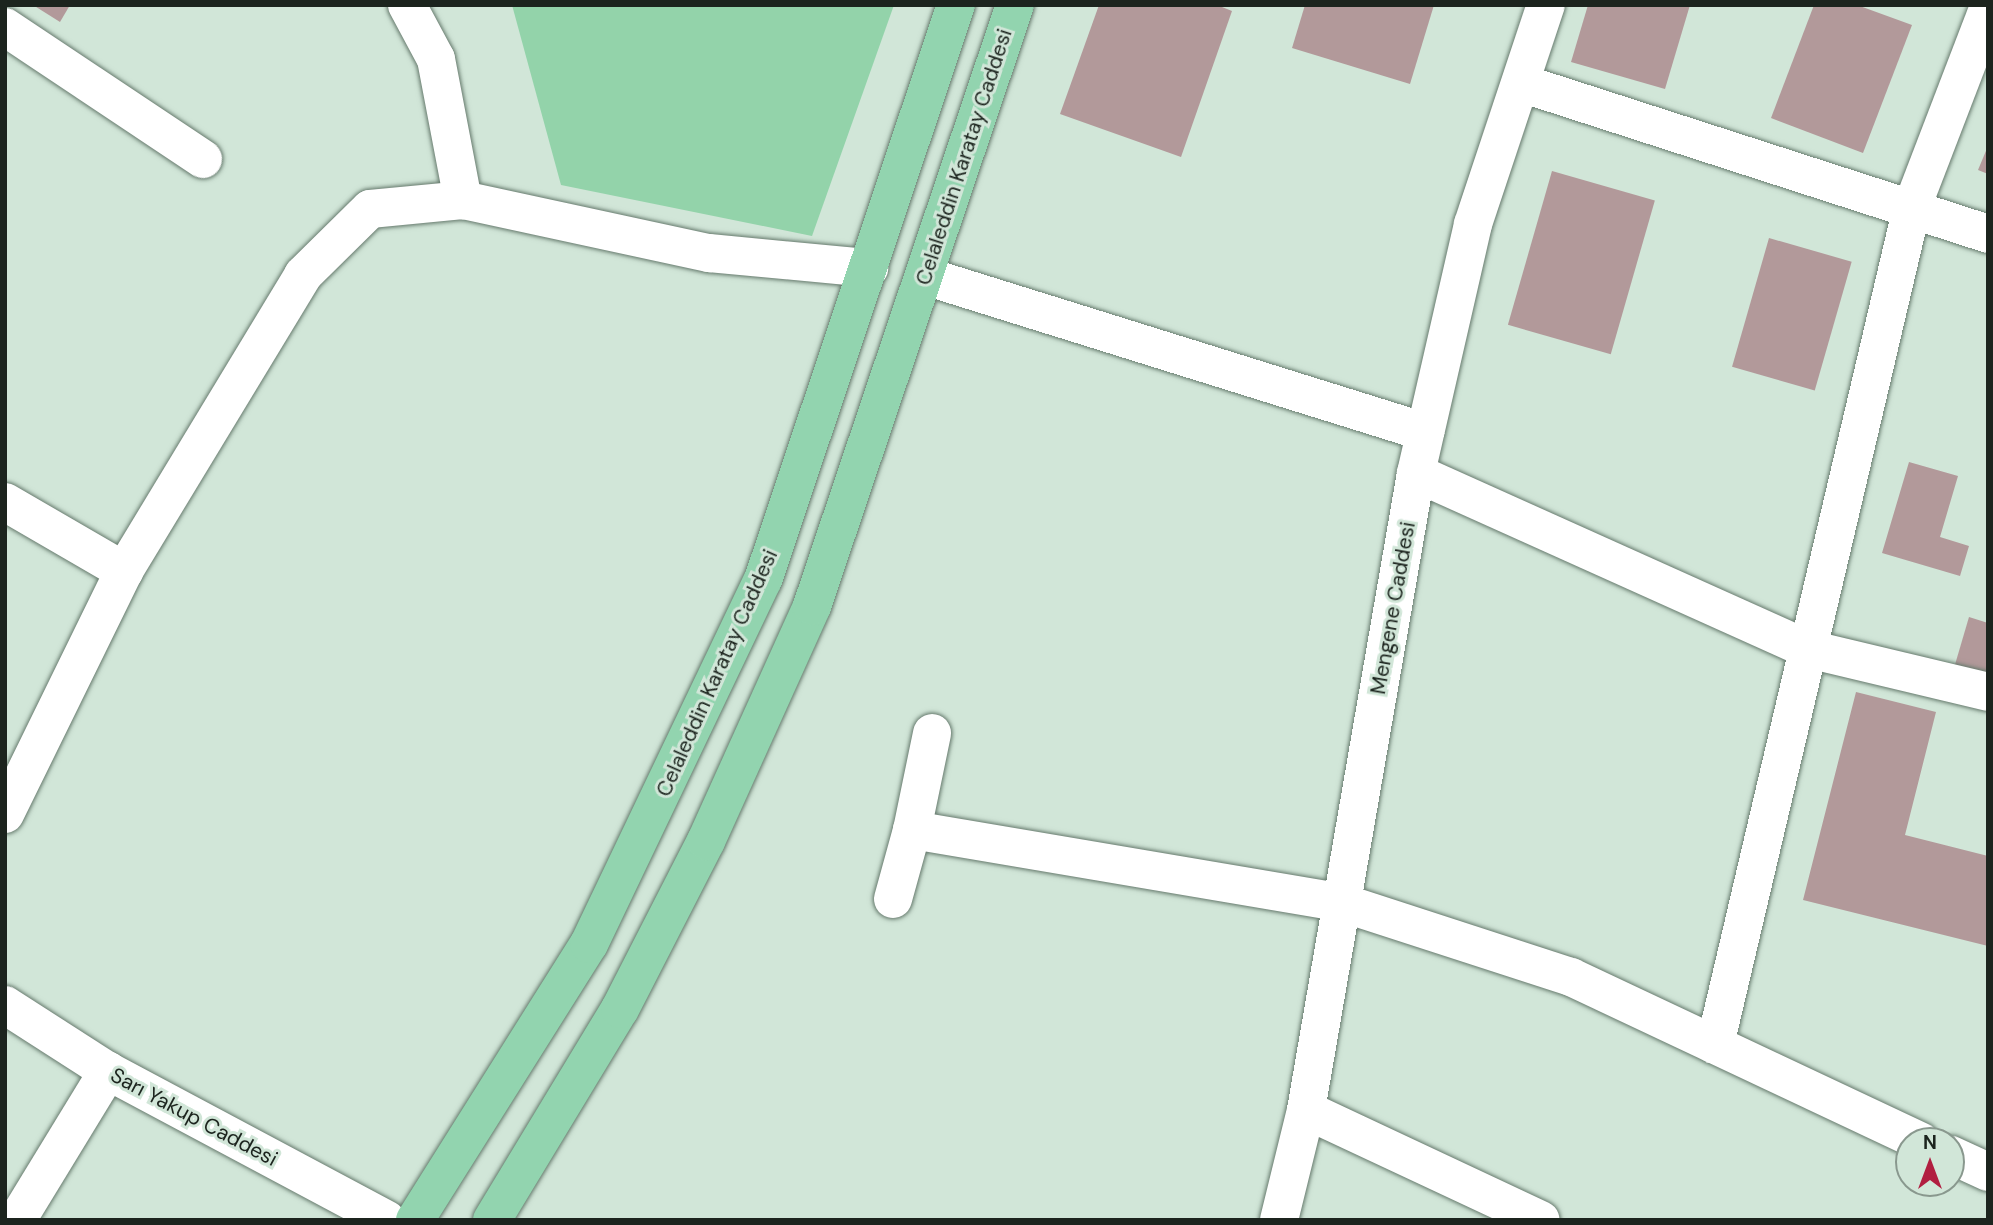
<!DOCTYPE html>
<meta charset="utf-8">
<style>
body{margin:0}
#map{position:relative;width:1993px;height:1225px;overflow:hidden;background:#d1e6d8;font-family:"DM Sans",sans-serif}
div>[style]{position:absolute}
.green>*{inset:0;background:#93d3aa}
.building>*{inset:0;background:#b2999a;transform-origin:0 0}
.roads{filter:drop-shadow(0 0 2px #667a6d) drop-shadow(0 0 2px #667a6d)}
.minor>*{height:38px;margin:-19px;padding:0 19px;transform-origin:19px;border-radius:19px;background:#fff}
.major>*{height:38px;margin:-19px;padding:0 19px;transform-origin:19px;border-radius:19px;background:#92d4af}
span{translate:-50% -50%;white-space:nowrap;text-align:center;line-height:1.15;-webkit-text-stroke:6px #d1e6d8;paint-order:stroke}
.street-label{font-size:21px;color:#1c241e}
.frame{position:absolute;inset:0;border:7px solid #1c241e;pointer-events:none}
.north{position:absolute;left:1895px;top:1127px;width:70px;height:70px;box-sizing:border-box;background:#d1e6d8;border:2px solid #89988e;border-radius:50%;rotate:0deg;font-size:19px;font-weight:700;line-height:28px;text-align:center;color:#1c241e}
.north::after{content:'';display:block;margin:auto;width:24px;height:32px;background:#b11e40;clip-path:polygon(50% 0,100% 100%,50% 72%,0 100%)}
</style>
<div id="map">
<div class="green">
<i style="clip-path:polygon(512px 5px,894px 5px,812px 236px,561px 185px)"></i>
</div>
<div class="building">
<i style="clip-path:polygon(33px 5px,70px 5px,60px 22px)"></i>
<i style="clip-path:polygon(1099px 5px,1217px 5px,1232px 11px,1181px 157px,1060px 114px)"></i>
<i style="clip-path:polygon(1305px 5px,1434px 5px,1410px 84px,1292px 48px)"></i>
<i style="clip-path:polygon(1588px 5px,1690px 5px,1665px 89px,1571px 62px)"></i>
<i style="clip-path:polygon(1814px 5px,1857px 5px,1912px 25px,1863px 153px,1771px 118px)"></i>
<i style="clip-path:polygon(1988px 146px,1988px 174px,1978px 170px)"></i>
<i style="left:1552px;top:171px;width:107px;height:160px;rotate:16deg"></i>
<i style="left:1769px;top:238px;width:86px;height:134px;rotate:16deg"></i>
<i style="clip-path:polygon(1909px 462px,1958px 476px,1940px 537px,1969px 546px,1960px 576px,1882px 553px)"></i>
<i style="clip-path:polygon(1969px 617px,1988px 623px,1988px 678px,1954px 668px)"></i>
<i style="clip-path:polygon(1856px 692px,1936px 712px,1905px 835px,1988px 856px,1988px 946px,1803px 900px)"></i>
</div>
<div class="roads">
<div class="minor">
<i style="left:407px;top:5px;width:61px;rotate:61.8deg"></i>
<i style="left:436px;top:59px;width:144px;rotate:79.2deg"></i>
<i style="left:5px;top:27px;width:238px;rotate:33.7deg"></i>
<i style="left:1521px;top:83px;width:491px;rotate:17.9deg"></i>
<i style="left:925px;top:276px;width:524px;rotate:17.33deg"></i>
<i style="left:1416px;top:473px;width:430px;rotate:24.2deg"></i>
<i style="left:1808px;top:649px;width:185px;rotate:13.4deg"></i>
<i style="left:5px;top:502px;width:138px;rotate:30.1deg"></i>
<i style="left:5px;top:814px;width:271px;rotate:-63.9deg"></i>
<i style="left:124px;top:571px;width:346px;rotate:-58.8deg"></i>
<i style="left:303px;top:275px;width:94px;rotate:-44.6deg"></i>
<i style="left:370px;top:209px;width:93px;rotate:-5.5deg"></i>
<i style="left:463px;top:200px;width:252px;rotate:12.2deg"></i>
<i style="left:709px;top:253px;width:161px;rotate:5.4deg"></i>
<i style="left:912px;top:830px;width:99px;rotate:-78.3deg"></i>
<i style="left:893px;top:899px;width:72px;rotate:-74.6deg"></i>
<i style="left:912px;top:830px;width:437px;rotate:9.6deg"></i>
<i style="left:1343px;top:903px;width:240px;rotate:18deg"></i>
<i style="left:1571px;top:977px;width:386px;rotate:25.2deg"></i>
<i style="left:5px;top:1005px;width:122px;rotate:32.7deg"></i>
<i style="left:108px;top:1071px;width:316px;rotate:28.1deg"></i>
<i style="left:1715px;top:1045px;width:861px;rotate:-76.77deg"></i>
<i style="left:1912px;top:207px;width:212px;rotate:-69deg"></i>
<i style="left:1306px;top:1110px;width:259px;rotate:25.1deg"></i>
<i style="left:1951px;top:1155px;width:41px;rotate:24.7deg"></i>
<i style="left:17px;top:1220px;width:175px;rotate:-58.6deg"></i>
<i style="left:1279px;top:1220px;width:113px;rotate:-76.2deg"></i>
<i style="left:1306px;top:1110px;width:646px;rotate:-80.2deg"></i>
<i style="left:1416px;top:473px;width:255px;rotate:-77.1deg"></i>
<i style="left:1473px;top:224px;width:231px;rotate:-71.6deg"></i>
</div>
<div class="major">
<i style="left:415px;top:1220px;width:326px;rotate:-57.8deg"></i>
<i style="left:589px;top:944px;width:403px;rotate:-64.5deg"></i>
<i style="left:763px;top:580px;width:607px;rotate:-71.45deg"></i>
<i style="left:492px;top:1220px;width:247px;rotate:-58.8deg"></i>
<i style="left:620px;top:1009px;width:189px;rotate:-62.9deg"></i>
<i style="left:706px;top:841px;width:258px;rotate:-65.7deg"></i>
<i style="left:812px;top:606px;width:634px;rotate:-71.34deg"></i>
</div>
</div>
<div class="street-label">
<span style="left:964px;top:157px;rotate:-72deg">Celaleddin Karatay Caddesi</span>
<span style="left:1393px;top:608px;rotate:-80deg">Mengene Caddesi</span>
<span style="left:717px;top:673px;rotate:-66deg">Celaleddin Karatay Caddesi</span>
<span style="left:194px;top:1117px;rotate:28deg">Sarı Yakup Caddesi</span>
</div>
<div class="frame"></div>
<div class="north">N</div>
</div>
